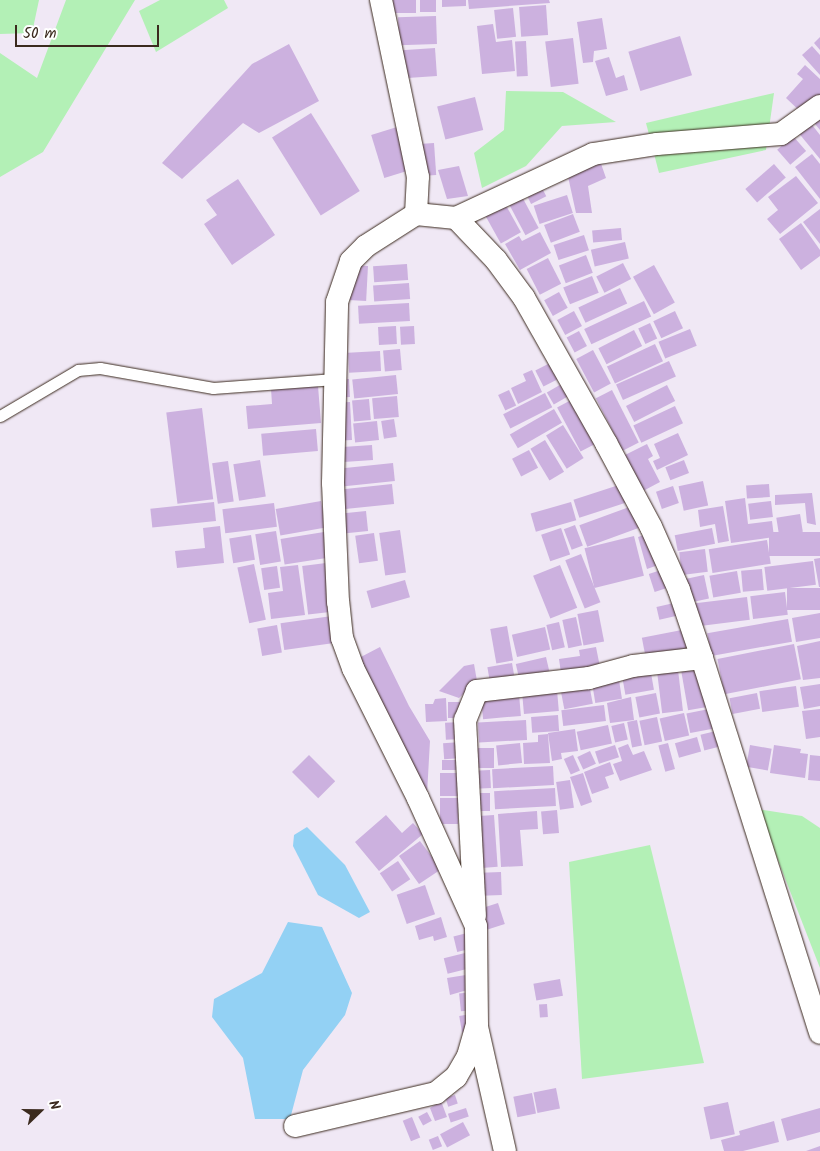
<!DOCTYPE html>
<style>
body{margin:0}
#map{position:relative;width:820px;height:1151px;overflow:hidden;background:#f0e8f5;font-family:Kalam,sans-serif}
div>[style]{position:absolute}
.green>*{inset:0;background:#b3f0b6}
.water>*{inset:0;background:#93d1f4}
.building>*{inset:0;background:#ccb1df;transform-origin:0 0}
.roads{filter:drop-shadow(0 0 1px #3b2a1e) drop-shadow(0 0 1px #3b2a1e)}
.service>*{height:11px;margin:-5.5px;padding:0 5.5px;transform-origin:5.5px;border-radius:5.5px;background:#fff}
.minor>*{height:22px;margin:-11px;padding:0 11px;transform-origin:11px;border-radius:11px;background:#fff}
span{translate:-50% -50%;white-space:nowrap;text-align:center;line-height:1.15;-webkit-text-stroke:5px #fff;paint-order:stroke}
.north{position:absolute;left:15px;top:1086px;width:50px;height:50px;-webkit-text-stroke:4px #fff;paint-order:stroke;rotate:68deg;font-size:14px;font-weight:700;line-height:20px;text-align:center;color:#3b2a1e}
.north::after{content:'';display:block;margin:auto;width:18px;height:22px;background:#3b2a1e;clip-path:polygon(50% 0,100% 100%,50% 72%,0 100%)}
.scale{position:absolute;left:15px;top:25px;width:144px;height:22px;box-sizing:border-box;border:2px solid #3b2a1e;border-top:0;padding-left:6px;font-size:15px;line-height:18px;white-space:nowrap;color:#3b2a1e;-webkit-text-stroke:4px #fff;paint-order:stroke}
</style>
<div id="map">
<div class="green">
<i style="clip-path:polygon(0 0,39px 0,32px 33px,0 34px)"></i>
<i style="clip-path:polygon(66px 0,135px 0,43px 152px,0 177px,0 53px,37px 78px)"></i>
<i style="clip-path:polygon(160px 0,224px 0,228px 8px,156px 52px,139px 11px)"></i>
<i style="clip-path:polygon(506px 91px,563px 92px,616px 122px,562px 126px,526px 166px,482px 188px,474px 153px,504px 130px)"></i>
<i style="clip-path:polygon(774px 93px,766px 150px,659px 173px,646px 123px)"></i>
<i style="clip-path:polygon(758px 809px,802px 816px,820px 828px,820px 968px)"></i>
<i style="clip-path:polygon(650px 845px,704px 1063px,582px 1079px,569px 862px)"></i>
</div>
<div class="water">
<i style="clip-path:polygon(307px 827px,345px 865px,370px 912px,359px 918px,318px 895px,293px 846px,294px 835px)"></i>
<i style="clip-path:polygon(288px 922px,322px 927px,352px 993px,345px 1015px,303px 1070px,290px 1119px,255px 1119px,243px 1058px,212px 1017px,214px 999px,262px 973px)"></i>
</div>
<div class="building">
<i style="left:390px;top:0;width:26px;height:13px"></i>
<i style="left:420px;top:0;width:16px;height:12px"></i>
<i style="clip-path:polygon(442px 0,466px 0,466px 6px,442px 7px)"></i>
<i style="clip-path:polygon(468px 0,549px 0,550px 3px,469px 9px)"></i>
<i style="left:546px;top:5px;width:30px;height:27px;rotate:86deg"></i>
<i style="left:513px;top:8px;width:29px;height:19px;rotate:84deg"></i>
<i style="left:436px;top:16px;width:28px;height:38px;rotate:88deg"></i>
<i style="clip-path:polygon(602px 18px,607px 49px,594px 51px,593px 62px,583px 63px,577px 22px)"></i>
<i style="clip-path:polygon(493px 24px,496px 42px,512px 40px,515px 71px,482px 74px,477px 26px)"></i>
<i style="left:680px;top:36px;width:41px;height:54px;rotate:73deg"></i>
<i style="clip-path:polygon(820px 37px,820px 50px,814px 43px)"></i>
<i style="left:573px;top:38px;width:46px;height:28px;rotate:83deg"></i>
<i style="left:526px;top:41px;width:35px;height:11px;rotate:87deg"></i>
<i style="clip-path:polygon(289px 44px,319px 101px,259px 133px,243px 123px,182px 179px,162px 163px,252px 64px)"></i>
<i style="clip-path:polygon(812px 46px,820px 55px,820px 75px,802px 55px)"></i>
<i style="left:435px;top:48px;width:28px;height:37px;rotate:86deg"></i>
<i style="clip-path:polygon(609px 57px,616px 78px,624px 75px,628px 90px,606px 96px,595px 61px)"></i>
<i style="clip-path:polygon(805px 65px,820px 79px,820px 97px,803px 114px,786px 98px,803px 79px,797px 74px)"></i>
<i style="left:475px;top:97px;width:34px;height:39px;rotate:76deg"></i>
<i style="clip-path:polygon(820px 110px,820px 130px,811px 119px)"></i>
<i style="left:311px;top:113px;width:92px;height:46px;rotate:58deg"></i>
<i style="clip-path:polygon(809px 121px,820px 135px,820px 159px,797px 131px)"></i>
<i style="left:397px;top:127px;width:45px;height:27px;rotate:73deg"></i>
<i style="left:793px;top:136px;width:20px;height:21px;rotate:49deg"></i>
<i style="left:434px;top:143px;width:32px;height:15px;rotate:86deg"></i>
<i style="clip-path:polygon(812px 154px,820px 164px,820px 199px,795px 167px)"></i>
<i style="clip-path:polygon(599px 158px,606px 178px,588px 186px,592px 213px,576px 213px,567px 172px)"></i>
<i style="left:774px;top:164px;width:18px;height:38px;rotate:49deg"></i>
<i style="clip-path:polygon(459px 166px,468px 196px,447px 199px,438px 170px)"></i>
<i style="clip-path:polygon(796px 176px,818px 203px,780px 234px,767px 219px,778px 210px,768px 197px)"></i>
<i style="clip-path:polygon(238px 179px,275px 235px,232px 265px,204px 224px,217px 215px,206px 200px)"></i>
<i style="left:539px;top:182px;width:16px;height:17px;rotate:63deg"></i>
<i style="left:519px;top:191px;width:42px;height:15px;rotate:62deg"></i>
<i style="left:567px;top:195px;width:19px;height:35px;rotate:72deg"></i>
<i style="left:503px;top:200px;width:37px;height:23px;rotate:61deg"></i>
<i style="clip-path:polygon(820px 209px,820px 244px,803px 222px)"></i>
<i style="left:573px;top:214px;width:19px;height:31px;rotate:69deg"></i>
<i style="clip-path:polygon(801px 223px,820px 250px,820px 256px,801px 270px,779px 239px)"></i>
<i style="left:621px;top:228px;width:12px;height:29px;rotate:85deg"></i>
<i style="clip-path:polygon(540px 232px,551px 253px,520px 270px,505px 244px,519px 236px,522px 241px)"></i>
<i style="left:584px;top:235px;width:16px;height:32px;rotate:72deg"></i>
<i style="left:625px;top:242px;width:17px;height:35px;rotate:77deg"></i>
<i style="left:586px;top:255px;width:19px;height:29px;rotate:69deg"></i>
<i style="left:548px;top:258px;width:29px;height:24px;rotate:63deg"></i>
<i style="left:623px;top:263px;width:18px;height:30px;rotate:63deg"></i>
<i style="left:407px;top:264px;width:16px;height:34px;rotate:86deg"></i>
<i style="left:350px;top:265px;width:18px;height:35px;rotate:3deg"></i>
<i style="left:654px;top:265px;width:43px;height:24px;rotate:61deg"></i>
<i style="left:592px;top:276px;width:18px;height:31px;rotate:68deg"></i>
<i style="left:409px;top:283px;width:16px;height:36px;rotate:86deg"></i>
<i style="left:620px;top:288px;width:17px;height:46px;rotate:65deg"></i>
<i style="left:559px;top:292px;width:18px;height:17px;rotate:61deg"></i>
<i style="left:644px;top:301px;width:17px;height:66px;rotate:65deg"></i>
<i style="left:409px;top:303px;width:18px;height:51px;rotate:87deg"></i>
<i style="left:574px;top:311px;width:17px;height:19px;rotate:62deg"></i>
<i style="left:675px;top:311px;width:19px;height:24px;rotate:65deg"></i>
<i style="left:650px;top:323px;width:17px;height:13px;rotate:65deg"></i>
<i style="left:396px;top:326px;width:18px;height:18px;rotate:87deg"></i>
<i style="left:414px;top:326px;width:18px;height:14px;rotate:87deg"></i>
<i style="left:690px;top:329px;width:18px;height:34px;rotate:68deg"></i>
<i style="left:634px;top:330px;width:18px;height:40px;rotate:63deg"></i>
<i style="left:579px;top:331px;width:17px;height:14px;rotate:62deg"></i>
<i style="left:655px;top:344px;width:19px;height:53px;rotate:65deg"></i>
<i style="left:400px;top:349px;width:21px;height:17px;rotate:85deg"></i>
<i style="left:593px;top:350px;width:38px;height:19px;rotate:62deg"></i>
<i style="left:380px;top:351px;width:20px;height:32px;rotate:87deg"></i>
<i style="left:554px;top:361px;width:18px;height:21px;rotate:63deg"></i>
<i style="left:669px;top:361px;width:17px;height:58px;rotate:66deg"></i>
<i style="clip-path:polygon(532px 370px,542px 392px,518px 404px,511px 388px,526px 381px,523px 374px)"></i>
<i style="left:396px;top:375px;width:19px;height:44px;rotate:84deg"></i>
<i style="left:349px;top:379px;width:18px;height:12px;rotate:87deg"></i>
<i style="left:565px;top:382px;width:14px;height:21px;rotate:60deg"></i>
<i style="left:667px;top:385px;width:18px;height:46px;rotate:63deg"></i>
<i style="clip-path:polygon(318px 386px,321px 423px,248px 429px,246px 406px,272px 404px,271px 389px)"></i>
<i style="left:509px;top:390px;width:17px;height:12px;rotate:65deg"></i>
<i style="left:612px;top:390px;width:59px;height:18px;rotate:63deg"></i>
<i style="left:545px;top:393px;width:16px;height:47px;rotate:63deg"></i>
<i style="left:397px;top:396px;width:21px;height:25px;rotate:85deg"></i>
<i style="left:369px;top:399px;width:21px;height:17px;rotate:85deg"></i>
<i style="left:573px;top:399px;width:50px;height:18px;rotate:62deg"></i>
<i style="left:350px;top:402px;width:38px;height:14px;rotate:87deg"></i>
<i style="left:675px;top:406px;width:19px;height:46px;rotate:65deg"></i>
<i style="left:202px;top:408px;width:92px;height:36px;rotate:83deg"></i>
<i style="left:554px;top:409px;width:16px;height:51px;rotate:60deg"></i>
<i style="left:394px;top:419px;width:18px;height:13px;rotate:81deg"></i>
<i style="left:377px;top:421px;width:19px;height:24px;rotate:84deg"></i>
<i style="left:563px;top:425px;width:39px;height:20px;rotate:58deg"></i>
<i style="left:316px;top:429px;width:22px;height:55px;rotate:85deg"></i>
<i style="clip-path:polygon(678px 433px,688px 455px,657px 470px,653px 461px,660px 458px,654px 444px)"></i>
<i style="left:545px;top:440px;width:37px;height:17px;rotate:59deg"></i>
<i style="clip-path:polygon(647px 444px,653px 456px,648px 459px,660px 482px,643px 491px,625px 455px)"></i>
<i style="left:372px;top:445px;width:15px;height:33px;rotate:86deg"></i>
<i style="left:529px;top:450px;width:20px;height:19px;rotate:63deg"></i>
<i style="left:260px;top:460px;width:37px;height:27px;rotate:81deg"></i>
<i style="left:684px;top:460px;width:14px;height:20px;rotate:69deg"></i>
<i style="left:228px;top:461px;width:41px;height:16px;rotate:82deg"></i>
<i style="left:393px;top:463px;width:18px;height:53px;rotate:84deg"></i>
<i style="left:703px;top:481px;width:25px;height:25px;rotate:78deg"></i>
<i style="left:392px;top:484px;width:20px;height:54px;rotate:84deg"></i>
<i style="left:622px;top:484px;width:19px;height:51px;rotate:72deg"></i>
<i style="left:769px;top:484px;width:13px;height:23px;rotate:86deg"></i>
<i style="left:673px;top:486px;width:18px;height:18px;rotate:71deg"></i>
<i style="clip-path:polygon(812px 493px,816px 525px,807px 523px,805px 503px,775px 505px,775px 495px)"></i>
<i style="clip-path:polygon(745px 498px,748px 524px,772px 521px,774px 537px,731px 543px,725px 501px)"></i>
<i style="left:321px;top:501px;width:27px;height:46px;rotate:80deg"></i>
<i style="left:771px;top:501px;width:16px;height:23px;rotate:83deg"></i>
<i style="left:214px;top:502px;width:19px;height:64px;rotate:84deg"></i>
<i style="left:571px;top:502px;width:19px;height:42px;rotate:74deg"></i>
<i style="left:274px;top:503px;width:24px;height:52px;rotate:83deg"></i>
<i style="left:632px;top:506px;width:23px;height:56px;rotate:70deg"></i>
<i style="clip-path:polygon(723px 506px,729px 541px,718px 543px,715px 524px,700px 527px,698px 510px)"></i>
<i style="left:366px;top:511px;width:20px;height:27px;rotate:84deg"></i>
<i style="left:800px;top:514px;width:18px;height:24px;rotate:81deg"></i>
<i style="left:575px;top:525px;width:22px;height:12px;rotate:69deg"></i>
<i style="clip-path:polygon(220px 526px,224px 563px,177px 568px,175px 551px,205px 548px,203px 528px)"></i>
<i style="left:561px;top:528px;width:28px;height:21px;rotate:71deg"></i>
<i style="left:712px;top:528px;width:16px;height:38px;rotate:79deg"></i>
<i style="left:400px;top:530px;width:43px;height:21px;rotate:82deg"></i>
<i style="left:276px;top:531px;width:31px;height:21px;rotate:81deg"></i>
<i style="left:324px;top:532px;width:26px;height:44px;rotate:81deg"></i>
<i style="left:820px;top:532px;width:24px;height:51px;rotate:90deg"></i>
<i style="left:374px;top:533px;width:28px;height:19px;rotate:82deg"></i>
<i style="clip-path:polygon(650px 533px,661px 564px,647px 569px,638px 537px)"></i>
<i style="left:251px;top:535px;width:25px;height:22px;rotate:81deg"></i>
<i style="left:634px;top:536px;width:41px;height:51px;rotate:76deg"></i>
<i style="left:767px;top:540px;width:24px;height:59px;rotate:81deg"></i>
<i style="left:705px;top:549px;width:23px;height:26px;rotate:83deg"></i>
<i style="left:581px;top:554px;width:52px;height:17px;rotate:68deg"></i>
<i style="clip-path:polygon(820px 558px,820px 587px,819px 587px,814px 559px)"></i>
<i style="left:813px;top:561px;width:24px;height:49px;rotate:83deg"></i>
<i style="left:326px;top:563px;width:49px;height:24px;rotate:83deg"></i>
<i style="left:254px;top:564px;width:57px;height:17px;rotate:78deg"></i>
<i style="clip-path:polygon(298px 565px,305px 615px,271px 619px,268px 593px,283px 591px,280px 567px)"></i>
<i style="left:560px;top:565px;width:46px;height:29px;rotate:68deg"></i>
<i style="left:277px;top:566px;width:22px;height:16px;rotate:82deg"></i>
<i style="left:664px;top:569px;width:19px;height:16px;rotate:72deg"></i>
<i style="left:762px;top:569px;width:21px;height:21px;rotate:85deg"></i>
<i style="left:737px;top:571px;width:22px;height:28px;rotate:80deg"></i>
<i style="left:704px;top:575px;width:24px;height:19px;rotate:78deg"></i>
<i style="left:405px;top:580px;width:18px;height:40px;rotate:74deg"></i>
<i style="left:820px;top:588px;width:22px;height:33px;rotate:90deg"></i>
<i style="left:785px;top:592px;width:23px;height:35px;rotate:83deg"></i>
<i style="left:747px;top:597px;width:23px;height:52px;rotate:83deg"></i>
<i style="left:674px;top:603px;width:13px;height:18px;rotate:77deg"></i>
<i style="left:598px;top:610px;width:32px;height:21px;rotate:79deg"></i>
<i style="clip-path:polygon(820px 613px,820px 638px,796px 642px,792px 618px)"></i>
<i style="left:332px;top:616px;width:27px;height:52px;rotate:82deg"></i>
<i style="left:576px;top:617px;width:29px;height:14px;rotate:78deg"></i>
<i style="left:788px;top:619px;width:23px;height:82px;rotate:80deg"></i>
<i style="left:559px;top:622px;width:26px;height:13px;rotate:77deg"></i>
<i style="left:277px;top:625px;width:28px;height:20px;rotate:80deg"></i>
<i style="left:507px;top:626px;width:35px;height:17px;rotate:80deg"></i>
<i style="left:545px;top:627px;width:23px;height:34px;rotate:77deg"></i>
<i style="left:687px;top:629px;width:25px;height:46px;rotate:79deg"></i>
<i style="clip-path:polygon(820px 641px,820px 678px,803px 680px,797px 646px)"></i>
<i style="left:794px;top:644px;width:36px;height:78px;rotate:79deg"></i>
<i style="clip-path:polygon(380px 647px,409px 706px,430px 741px,427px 794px,357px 659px)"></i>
<i style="clip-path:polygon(596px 647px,600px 667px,561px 673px,559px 659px,580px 656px,579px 650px)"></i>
<i style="left:546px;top:657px;width:18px;height:31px;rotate:77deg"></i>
<i style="left:512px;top:663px;width:17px;height:25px;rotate:80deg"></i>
<i style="clip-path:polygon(474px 664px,477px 681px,459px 698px,439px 691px,464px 666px)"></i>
<i style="left:703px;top:668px;width:39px;height:22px;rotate:80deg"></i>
<i style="left:678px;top:670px;width:41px;height:21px;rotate:83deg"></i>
<i style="left:651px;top:673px;width:17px;height:29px;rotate:80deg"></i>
<i style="left:619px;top:680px;width:19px;height:27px;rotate:81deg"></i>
<i style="left:589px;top:684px;width:20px;height:29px;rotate:79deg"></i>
<i style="clip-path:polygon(820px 684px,820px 706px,804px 709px,800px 687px)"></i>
<i style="left:796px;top:686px;width:21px;height:37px;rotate:82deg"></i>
<i style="left:557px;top:690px;width:21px;height:35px;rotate:85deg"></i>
<i style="left:656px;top:693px;width:21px;height:21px;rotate:79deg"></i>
<i style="left:757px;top:693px;width:16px;height:28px;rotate:79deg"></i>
<i style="left:519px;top:694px;width:22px;height:38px;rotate:85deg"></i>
<i style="clip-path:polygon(631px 697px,634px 720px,610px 723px,607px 703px)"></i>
<i style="clip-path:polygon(446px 698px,447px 721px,426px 722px,425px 704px,433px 704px,435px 699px)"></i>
<i style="left:448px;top:702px;width:13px;height:16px"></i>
<i style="left:604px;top:705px;width:16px;height:43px;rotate:83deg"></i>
<i style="left:709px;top:709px;width:20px;height:23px;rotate:79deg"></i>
<i style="clip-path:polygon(820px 709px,820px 737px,806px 739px,802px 711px)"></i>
<i style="left:684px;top:713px;width:23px;height:25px;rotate:77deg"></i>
<i style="left:558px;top:715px;width:16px;height:27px;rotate:86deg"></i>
<i style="left:657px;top:717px;width:25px;height:18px;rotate:78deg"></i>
<i style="left:526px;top:720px;width:20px;height:48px;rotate:87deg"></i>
<i style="left:637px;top:720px;width:26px;height:10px;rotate:79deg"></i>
<i style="left:461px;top:722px;width:17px;height:16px;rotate:87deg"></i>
<i style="left:624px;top:723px;width:17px;height:13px;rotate:77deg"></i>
<i style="left:608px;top:725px;width:19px;height:32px;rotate:78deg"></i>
<i style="clip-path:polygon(575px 729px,578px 751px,561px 753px,562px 759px,552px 761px,548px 733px)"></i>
<i style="left:716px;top:731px;width:16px;height:16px;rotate:76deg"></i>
<i style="clip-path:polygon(548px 734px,550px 763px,524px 764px,523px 743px,538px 742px,538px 735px)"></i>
<i style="left:697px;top:737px;width:15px;height:23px;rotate:74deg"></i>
<i style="left:461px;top:742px;width:16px;height:18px;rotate:86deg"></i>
<i style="left:520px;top:743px;width:20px;height:24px;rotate:84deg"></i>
<i style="left:668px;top:743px;width:27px;height:10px;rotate:75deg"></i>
<i style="clip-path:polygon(628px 744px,633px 755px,644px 751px,652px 770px,620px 781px,613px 764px,622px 761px,618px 748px)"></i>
<i style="left:615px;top:745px;width:13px;height:21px;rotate:72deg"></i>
<i style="left:750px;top:745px;width:22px;height:22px;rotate:10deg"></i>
<i style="clip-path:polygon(774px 745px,801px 749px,800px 753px,808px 754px,805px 778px,770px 773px)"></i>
<i style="left:475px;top:748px;width:19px;height:20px"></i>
<i style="left:590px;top:751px;width:14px;height:14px;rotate:65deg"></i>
<i style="left:309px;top:755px;width:37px;height:24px;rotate:45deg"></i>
<i style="left:573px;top:755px;width:17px;height:10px;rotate:66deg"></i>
<i style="clip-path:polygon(810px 755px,820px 756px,820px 781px,808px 780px)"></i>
<i style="left:461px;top:760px;width:10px;height:19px;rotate:90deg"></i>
<i style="clip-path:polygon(610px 762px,614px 774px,605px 777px,609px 788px,592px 794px,584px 772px)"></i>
<i style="left:553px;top:766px;width:19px;height:61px;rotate:87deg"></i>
<i style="left:490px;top:770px;width:18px;height:15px;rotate:87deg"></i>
<i style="left:440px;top:773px;width:19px;height:23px"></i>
<i style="clip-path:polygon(583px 773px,592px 802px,581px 806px,570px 777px)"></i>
<i style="left:570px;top:780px;width:28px;height:14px;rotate:82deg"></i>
<i style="left:555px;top:788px;width:18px;height:61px;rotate:87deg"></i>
<i style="left:475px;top:793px;width:15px;height:18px"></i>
<i style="left:440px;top:798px;width:18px;height:26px"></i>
<i style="left:557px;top:810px;width:23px;height:16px;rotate:85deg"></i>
<i style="clip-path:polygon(537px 811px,538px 829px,520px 830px,523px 866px,501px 867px,498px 814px)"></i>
<i style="clip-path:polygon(386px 815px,402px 833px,413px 823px,423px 834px,379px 871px,355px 842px)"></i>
<i style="left:494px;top:815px;width:52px;height:19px;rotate:86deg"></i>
<i style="clip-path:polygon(420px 841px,432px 857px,437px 853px,446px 866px,419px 884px,399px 856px)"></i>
<i style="left:398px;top:861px;width:22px;height:22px;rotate:56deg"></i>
<i style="left:501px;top:872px;width:23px;height:20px;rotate:88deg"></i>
<i style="left:425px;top:885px;width:31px;height:30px;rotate:71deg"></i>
<i style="left:498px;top:903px;width:22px;height:18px;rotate:72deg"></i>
<i style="clip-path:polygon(441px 917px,447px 937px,434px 941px,433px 936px,419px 940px,415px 926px)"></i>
<i style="left:467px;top:933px;width:16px;height:14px;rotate:76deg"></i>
<i style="left:469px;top:952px;width:16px;height:26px;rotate:76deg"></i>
<i style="clip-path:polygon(472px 974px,474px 988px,450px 995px,447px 978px)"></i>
<i style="left:560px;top:979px;width:17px;height:27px;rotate:80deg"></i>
<i style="left:473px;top:992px;width:18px;height:14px;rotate:84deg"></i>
<i style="left:547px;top:1004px;width:13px;height:8px;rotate:86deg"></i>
<i style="left:471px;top:1014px;width:17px;height:12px;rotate:80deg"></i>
<i style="left:556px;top:1088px;width:21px;height:23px;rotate:79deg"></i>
<i style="left:532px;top:1093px;width:21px;height:19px;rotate:79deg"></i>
<i style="left:455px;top:1095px;width:9px;height:10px;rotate:72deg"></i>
<i style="clip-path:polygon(441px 1101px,447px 1117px,435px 1121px,430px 1108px)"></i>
<i style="left:728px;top:1102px;width:33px;height:25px;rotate:78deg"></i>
<i style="left:466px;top:1108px;width:9px;height:19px;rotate:72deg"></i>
<i style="clip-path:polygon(820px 1108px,820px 1132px,787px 1141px,781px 1119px)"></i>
<i style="left:427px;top:1112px;width:10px;height:10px;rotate:61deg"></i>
<i style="left:412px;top:1117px;width:22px;height:10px;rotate:68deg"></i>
<i style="clip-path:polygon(774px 1121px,779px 1142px,743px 1151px,724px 1151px,721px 1140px,740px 1135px,739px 1131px)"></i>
<i style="left:463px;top:1122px;width:15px;height:26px;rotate:62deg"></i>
<i style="left:438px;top:1136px;width:11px;height:10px;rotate:68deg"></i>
<i style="clip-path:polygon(820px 1146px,820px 1151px,806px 1151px)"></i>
</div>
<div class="roads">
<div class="service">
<i style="left:0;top:416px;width:91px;rotate:-30.5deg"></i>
<i style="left:78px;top:370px;width:22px;rotate:-5deg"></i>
<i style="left:100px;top:368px;width:115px;rotate:10deg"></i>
<i style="left:213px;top:388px;width:122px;rotate:-4.2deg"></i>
</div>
<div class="minor">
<i style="left:416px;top:214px;width:40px;rotate:5.7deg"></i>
<i style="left:456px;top:218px;width:151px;rotate:-25deg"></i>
<i style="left:593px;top:154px;width:65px;rotate:-8.9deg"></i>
<i style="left:657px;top:144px;width:124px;rotate:-4.6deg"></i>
<i style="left:781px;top:134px;width:48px;rotate:-35.7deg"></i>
<i style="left:456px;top:218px;width:58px;rotate:46.4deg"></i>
<i style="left:496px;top:260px;width:47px;rotate:53.6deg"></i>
<i style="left:524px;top:298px;width:167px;rotate:60.5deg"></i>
<i style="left:606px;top:443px;width:95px;rotate:61.8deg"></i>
<i style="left:651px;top:527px;width:69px;rotate:66deg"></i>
<i style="left:679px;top:590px;width:72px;rotate:71.3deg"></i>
<i style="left:702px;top:658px;width:69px;rotate:173.4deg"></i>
<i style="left:633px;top:666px;width:46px;rotate:164.7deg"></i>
<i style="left:589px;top:678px;width:113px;rotate:173.4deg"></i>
<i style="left:477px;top:691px;width:31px;rotate:112deg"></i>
<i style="left:465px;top:720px;width:196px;rotate:87.1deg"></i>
<i style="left:702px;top:658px;width:393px;rotate:72.5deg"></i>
<i style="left:477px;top:1027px;width:127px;rotate:77.3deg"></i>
<i style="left:295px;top:1126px;width:145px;rotate:-13.2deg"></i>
<i style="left:436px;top:1093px;width:26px;rotate:-39deg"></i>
<i style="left:456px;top:1077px;width:24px;rotate:-60deg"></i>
<i style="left:468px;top:1056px;width:32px;rotate:-74deg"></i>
<i style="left:477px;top:1025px;width:99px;rotate:-90.6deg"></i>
<i style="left:476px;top:926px;width:141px;rotate:-114.4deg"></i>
<i style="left:418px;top:798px;width:145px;rotate:-116.6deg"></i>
<i style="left:353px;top:668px;width:32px;rotate:-110deg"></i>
<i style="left:342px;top:638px;width:36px;rotate:-96deg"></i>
<i style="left:338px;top:602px;width:119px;rotate:-92.4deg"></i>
<i style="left:333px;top:483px;width:181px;rotate:-88.7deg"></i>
<i style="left:337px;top:302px;width:43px;rotate:-71.1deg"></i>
<i style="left:351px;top:261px;width:21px;rotate:-45deg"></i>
<i style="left:366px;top:246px;width:59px;rotate:-32.6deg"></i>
<i style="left:416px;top:214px;width:37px;rotate:-87deg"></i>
<i style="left:418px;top:177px;width:181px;rotate:-101.8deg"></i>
</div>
</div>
<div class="north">N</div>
<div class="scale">50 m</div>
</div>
